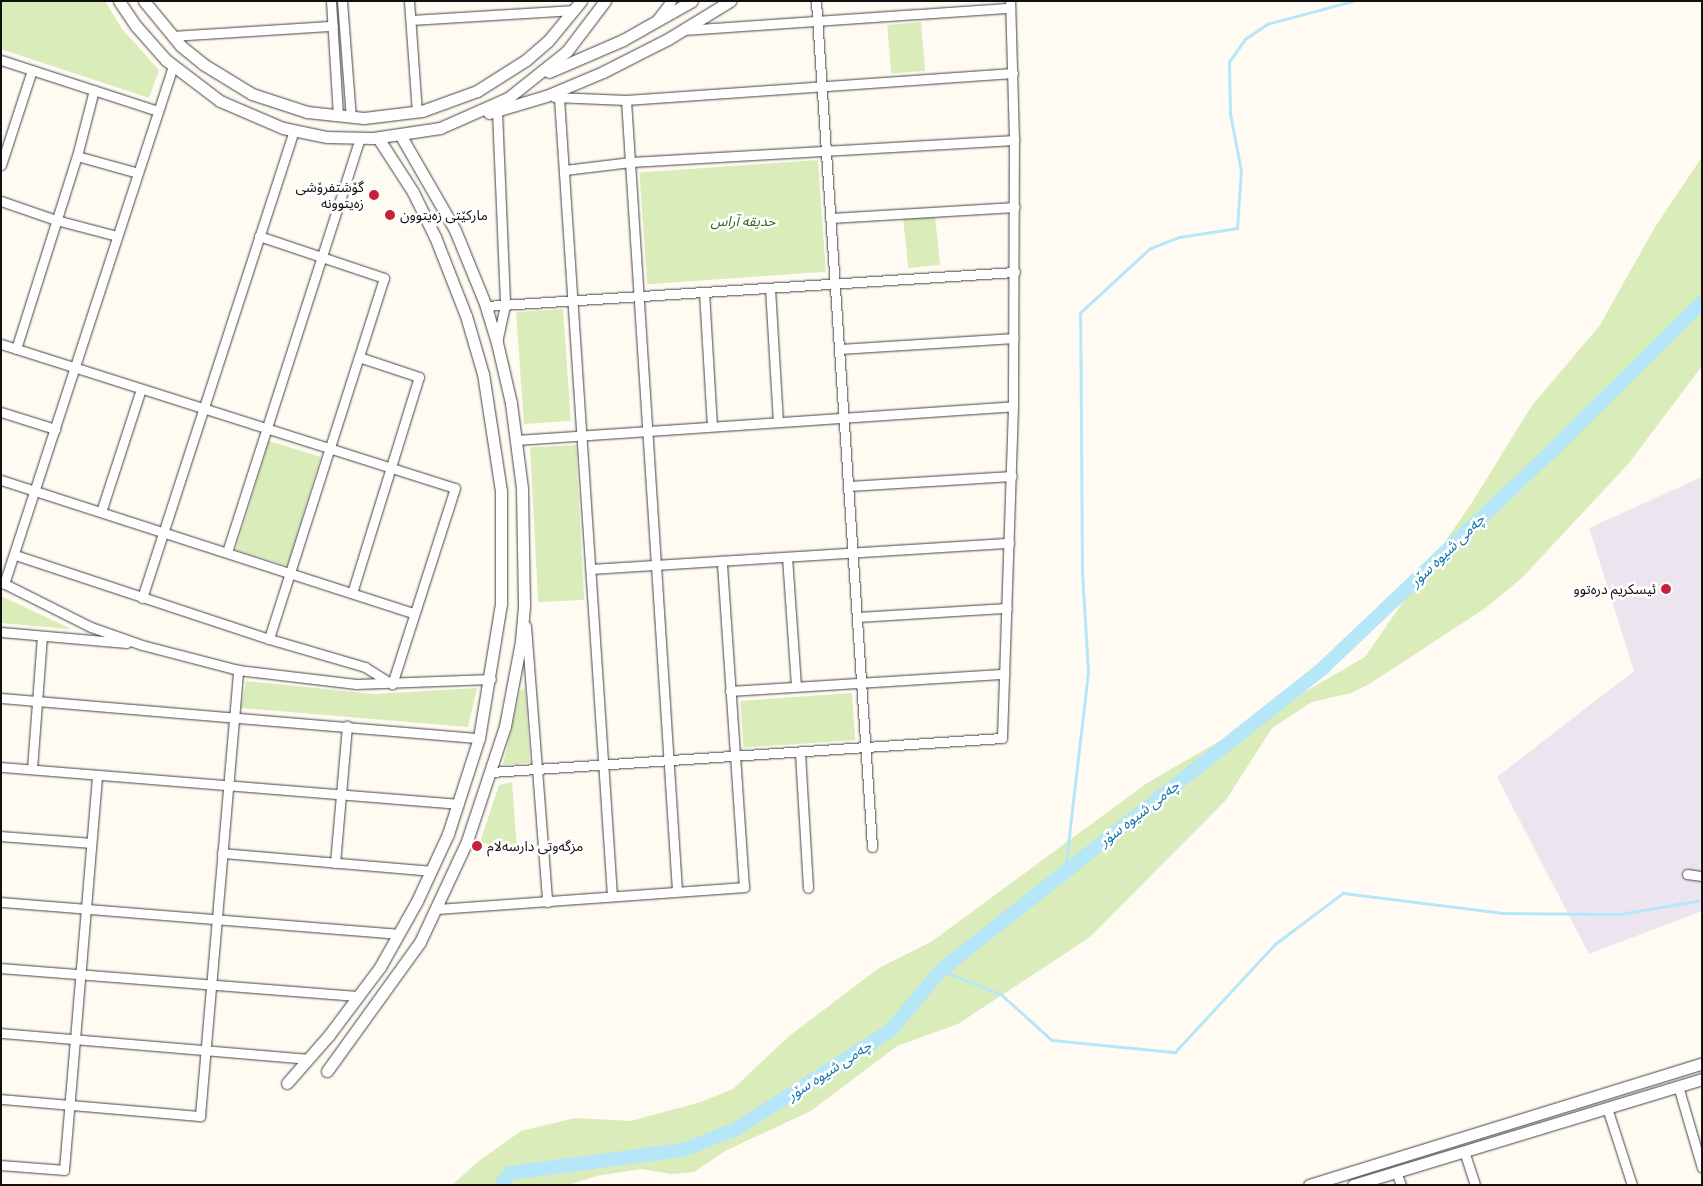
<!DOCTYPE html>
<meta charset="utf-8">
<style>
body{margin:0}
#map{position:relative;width:1703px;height:1186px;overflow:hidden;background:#fffbf3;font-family:"Source Serif 4","Noto Sans Arabic",serif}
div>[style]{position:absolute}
.industrial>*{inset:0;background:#ece5ef}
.green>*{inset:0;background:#d9ecba;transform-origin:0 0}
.stream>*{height:2.5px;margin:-1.25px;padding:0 1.25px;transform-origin:1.25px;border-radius:1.25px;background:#b5e7f9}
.river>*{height:14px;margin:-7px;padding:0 7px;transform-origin:7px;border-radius:7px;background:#b5e7f9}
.roads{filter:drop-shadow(0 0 1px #434343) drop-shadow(0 0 1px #434343)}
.minor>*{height:9px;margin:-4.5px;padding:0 4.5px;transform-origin:4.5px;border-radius:4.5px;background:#fff}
.tertiary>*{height:11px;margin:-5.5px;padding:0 5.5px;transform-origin:5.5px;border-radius:5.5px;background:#fff}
.dots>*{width:14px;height:14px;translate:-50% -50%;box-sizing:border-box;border:2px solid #fff;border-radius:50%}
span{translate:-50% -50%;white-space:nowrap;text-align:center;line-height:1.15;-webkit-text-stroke:5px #fff;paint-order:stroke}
.poi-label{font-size:14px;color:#101010}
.right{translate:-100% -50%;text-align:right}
.left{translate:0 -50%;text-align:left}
.park-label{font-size:14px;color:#356c1c;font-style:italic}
.water-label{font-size:15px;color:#17a;font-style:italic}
.frame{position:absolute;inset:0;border:2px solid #101010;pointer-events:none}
</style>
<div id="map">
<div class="industrial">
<i style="clip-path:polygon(1702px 477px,1702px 911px,1589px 954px,1497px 777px,1634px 671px,1589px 528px)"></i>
</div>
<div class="green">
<i style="clip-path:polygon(1px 1px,105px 1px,122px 29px,159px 70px,149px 98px,1px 49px)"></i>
<i style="left:921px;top:22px;width:49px;height:34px;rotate:85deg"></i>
<i style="clip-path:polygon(1702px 157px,1702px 366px,1629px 463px,1522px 578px,1484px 609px,1371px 683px,1351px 693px,1312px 702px,1272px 728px,1226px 800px,1090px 937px,958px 1024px,897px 1046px,811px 1111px,725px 1151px,694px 1172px,671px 1174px,641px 1169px,596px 1176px,569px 1185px,452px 1185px,480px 1160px,521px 1131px,575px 1118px,631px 1121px,701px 1102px,733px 1089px,788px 1037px,879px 968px,931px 942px,1147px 783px,1365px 657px,1471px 504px,1531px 407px,1600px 325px,1655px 227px)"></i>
<i style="left:818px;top:160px;width:112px;height:179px;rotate:86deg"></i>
<i style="left:935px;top:216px;width:49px;height:32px;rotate:84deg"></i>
<i style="left:563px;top:309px;width:112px;height:47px;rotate:86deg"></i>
<i style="left:269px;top:441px;width:54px;height:114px;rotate:17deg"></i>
<i style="left:576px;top:445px;width:155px;height:46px;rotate:87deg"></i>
<i style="clip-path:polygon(1px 596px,69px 628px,68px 629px,1px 623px)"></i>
<i style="clip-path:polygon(246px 681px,374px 694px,477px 688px,468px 727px,241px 708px)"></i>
<i style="clip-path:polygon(525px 688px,530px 763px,503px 765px,520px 691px)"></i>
<i style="left:852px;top:693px;width:47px;height:112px;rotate:86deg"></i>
<i style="clip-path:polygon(512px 782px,517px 849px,501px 851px,497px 846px,480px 842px,499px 785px)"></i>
</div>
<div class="stream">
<i style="left:1065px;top:871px;width:201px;rotate:-83.4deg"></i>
<i style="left:1088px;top:671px;width:97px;rotate:-93.5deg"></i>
<i style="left:1082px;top:574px;width:261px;rotate:-90.4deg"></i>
<i style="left:1080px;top:313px;width:94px;rotate:-42.8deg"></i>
<i style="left:1149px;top:249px;width:32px;rotate:-22deg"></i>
<i style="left:1179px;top:237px;width:59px;rotate:-8.8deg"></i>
<i style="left:1237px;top:228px;width:57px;rotate:-86deg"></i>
<i style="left:1241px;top:171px;width:58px;rotate:-100.9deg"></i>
<i style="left:1230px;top:114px;width:52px;rotate:-91.1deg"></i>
<i style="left:1229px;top:62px;width:28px;rotate:-55deg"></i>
<i style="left:1245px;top:39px;width:27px;rotate:-34deg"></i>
<i style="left:1267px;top:24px;width:89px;rotate:-15deg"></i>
<i style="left:941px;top:970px;width:66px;rotate:22.3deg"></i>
<i style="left:1002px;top:995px;width:67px;rotate:42deg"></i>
<i style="left:1052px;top:1040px;width:124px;rotate:5.6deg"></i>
<i style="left:1175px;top:1052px;width:147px;rotate:-47.2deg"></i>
<i style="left:1275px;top:944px;width:85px;rotate:-36.9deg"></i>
<i style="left:1343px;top:893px;width:161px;rotate:7.1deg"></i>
<i style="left:1503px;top:913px;width:117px;rotate:0.5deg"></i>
<i style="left:1620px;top:914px;width:83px;rotate:-9.7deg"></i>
</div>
<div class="river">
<i style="left:501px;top:1185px;width:15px;rotate:-53deg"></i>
<i style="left:510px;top:1173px;width:175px;rotate:-7.6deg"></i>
<i style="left:683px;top:1150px;width:57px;rotate:-21.6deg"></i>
<i style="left:736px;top:1129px;width:183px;rotate:-32.5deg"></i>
<i style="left:890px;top:1031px;width:80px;rotate:-50.1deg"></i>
<i style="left:941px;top:970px;width:488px;rotate:-38.3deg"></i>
<i style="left:1324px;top:667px;width:318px;rotate:-43.5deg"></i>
<i style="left:1555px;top:448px;width:207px;rotate:-44.8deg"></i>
</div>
<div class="roads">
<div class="minor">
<i style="left:331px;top:1px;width:115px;rotate:86.5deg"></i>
<i style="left:342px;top:1px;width:116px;rotate:85.6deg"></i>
<i style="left:409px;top:1px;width:111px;rotate:85.9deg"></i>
<i style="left:816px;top:1px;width:848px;rotate:86.21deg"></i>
<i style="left:657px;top:19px;width:23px;rotate:-52deg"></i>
<i style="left:411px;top:20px;width:164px;rotate:-3.5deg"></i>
<i style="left:684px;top:30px;width:327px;rotate:-3.9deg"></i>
<i style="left:172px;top:36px;width:161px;rotate:-3.6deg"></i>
<i style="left:1px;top:60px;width:165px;rotate:18deg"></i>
<i style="left:554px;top:97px;width:72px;rotate:2.4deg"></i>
<i style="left:626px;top:100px;width:388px;rotate:-4deg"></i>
<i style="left:559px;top:98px;width:800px;rotate:86.2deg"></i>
<i style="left:626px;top:100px;width:793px;rotate:86.31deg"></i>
<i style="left:497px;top:111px;width:194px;rotate:87.6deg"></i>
<i style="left:505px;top:305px;width:39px;rotate:102deg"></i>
<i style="left:77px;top:156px;width:63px;rotate:15.6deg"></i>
<i style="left:1px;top:165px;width:100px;rotate:-71.9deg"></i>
<i style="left:565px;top:170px;width:66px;rotate:-6.9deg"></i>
<i style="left:631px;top:162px;width:384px;rotate:-3.3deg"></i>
<i style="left:1px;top:201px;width:58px;rotate:19.1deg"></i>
<i style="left:56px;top:220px;width:63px;rotate:14.7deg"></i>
<i style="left:831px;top:218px;width:184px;rotate:-3.4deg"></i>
<i style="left:259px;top:236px;width:132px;rotate:18.6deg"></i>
<i style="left:384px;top:278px;width:379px;rotate:107.7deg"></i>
<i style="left:770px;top:288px;width:133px;rotate:86.6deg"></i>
<i style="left:704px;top:292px;width:133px;rotate:86.6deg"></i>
<i style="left:486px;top:306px;width:530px;rotate:-3.68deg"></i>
<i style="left:1px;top:344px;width:476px;rotate:17.6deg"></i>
<i style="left:455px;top:488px;width:206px;rotate:107.8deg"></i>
<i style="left:392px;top:684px;width:32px;rotate:-148deg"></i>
<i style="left:365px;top:667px;width:100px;rotate:-163.7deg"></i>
<i style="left:269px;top:639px;width:268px;rotate:-161.7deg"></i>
<i style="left:16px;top:349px;width:202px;rotate:-72.5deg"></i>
<i style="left:77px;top:156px;width:68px;rotate:-75.6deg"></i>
<i style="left:840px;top:349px;width:174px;rotate:-3.6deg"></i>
<i style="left:1px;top:412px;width:57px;rotate:17.5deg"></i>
<i style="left:517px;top:440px;width:497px;rotate:-3.9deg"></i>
<i style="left:1px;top:480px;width:434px;rotate:17.9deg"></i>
<i style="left:849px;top:486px;width:163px;rotate:-3.5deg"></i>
<i style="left:101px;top:512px;width:129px;rotate:-72deg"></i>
<i style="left:227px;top:552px;width:435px;rotate:-72.2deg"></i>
<i style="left:787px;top:557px;width:130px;rotate:86deg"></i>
<i style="left:591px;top:569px;width:419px;rotate:-3.6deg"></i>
<i style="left:1px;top:582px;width:101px;rotate:26.6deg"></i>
<i style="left:91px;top:627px;width:54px;rotate:19.4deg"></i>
<i style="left:142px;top:645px;width:99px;rotate:14.6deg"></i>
<i style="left:238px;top:670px;width:119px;rotate:6.8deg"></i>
<i style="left:356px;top:684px;width:135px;rotate:-2.1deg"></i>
<i style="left:4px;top:584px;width:545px;rotate:-71.93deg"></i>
<i style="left:352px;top:593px;width:226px;rotate:-72.8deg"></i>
<i style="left:419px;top:377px;width:63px;rotate:-161.6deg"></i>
<i style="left:142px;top:598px;width:492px;rotate:-72deg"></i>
<i style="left:858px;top:617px;width:149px;rotate:-3.5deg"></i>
<i style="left:526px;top:626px;width:277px;rotate:85.6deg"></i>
<i style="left:1px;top:632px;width:126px;rotate:5deg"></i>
<i style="left:730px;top:691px;width:275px;rotate:-3.6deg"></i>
<i style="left:1px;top:698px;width:480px;rotate:4.8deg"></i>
<i style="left:800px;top:753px;width:135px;rotate:86.6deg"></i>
<i style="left:1px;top:767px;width:459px;rotate:4.6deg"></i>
<i style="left:32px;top:769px;width:133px;rotate:-85.7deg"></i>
<i style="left:491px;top:772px;width:512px;rotate:-3.81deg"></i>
<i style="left:1002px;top:738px;width:332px;rotate:-88.1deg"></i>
<i style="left:1013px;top:406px;width:266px;rotate:-89.8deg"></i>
<i style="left:1014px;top:140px;width:139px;rotate:-91.6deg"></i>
<i style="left:1px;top:836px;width:90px;rotate:4.4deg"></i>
<i style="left:222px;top:853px;width:210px;rotate:4.9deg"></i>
<i style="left:335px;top:863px;width:138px;rotate:-85deg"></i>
<i style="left:1687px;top:874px;width:15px;rotate:8deg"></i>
<i style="left:1px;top:902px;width:399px;rotate:4.6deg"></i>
<i style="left:438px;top:909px;width:307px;rotate:-4.1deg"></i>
<i style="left:744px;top:887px;width:327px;rotate:-93.9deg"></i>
<i style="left:1px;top:968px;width:359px;rotate:4.5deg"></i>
<i style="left:1px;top:1033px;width:308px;rotate:4.8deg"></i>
<i style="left:1678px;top:1086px;width:85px;rotate:73.7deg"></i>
<i style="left:1px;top:1099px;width:200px;rotate:4.9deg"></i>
<i style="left:200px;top:1116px;width:448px;rotate:-85.1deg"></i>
<i style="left:1607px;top:1108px;width:81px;rotate:72deg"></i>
<i style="left:1464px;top:1151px;width:36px;rotate:72deg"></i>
<i style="left:1px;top:1165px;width:63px;rotate:4.5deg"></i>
<i style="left:64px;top:1170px;width:396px;rotate:-85.2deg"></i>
<i style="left:1396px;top:1172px;width:14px;rotate:69deg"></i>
</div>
<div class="tertiary">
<i style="left:119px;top:1px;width:30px;rotate:56deg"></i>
<i style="left:136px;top:26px;width:45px;rotate:48.6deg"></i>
<i style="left:166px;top:60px;width:68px;rotate:37.2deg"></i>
<i style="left:220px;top:101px;width:69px;rotate:23.2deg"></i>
<i style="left:283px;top:128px;width:45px;rotate:11.6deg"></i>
<i style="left:327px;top:137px;width:46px;rotate:1.2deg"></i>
<i style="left:373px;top:138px;width:68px;rotate:-8.5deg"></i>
<i style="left:440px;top:128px;width:74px;rotate:-23.8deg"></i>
<i style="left:508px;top:98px;width:75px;rotate:-38.5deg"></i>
<i style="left:567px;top:51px;width:63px;rotate:-52.8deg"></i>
<i style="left:144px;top:1px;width:58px;rotate:50.6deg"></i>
<i style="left:181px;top:46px;width:28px;rotate:39deg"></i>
<i style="left:203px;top:64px;width:57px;rotate:31.5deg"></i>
<i style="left:252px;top:94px;width:58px;rotate:18.1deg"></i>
<i style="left:307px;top:112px;width:57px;rotate:6deg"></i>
<i style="left:364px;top:118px;width:58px;rotate:-6.9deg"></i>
<i style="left:422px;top:111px;width:59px;rotate:-20deg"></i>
<i style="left:477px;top:91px;width:58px;rotate:-32.3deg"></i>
<i style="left:526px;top:60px;width:29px;rotate:-41deg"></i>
<i style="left:548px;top:41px;width:52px;rotate:-50.5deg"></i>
<i style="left:549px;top:72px;width:81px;rotate:-23.4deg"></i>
<i style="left:623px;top:40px;width:79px;rotate:-29.5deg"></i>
<i style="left:489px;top:113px;width:59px;rotate:-16.6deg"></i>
<i style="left:546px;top:96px;width:62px;rotate:-22.8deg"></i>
<i style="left:603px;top:72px;width:73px;rotate:-26.9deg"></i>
<i style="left:668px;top:39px;width:73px;rotate:-31.5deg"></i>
<i style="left:327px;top:1071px;width:159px;rotate:-54.2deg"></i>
<i style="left:420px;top:942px;width:111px;rotate:-65deg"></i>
<i style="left:467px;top:841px;width:121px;rotate:-71.7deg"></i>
<i style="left:505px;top:726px;width:86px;rotate:-79.3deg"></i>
<i style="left:521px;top:641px;width:36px;rotate:-85deg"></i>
<i style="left:524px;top:605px;width:117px;rotate:-91deg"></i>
<i style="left:522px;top:488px;width:86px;rotate:-97.4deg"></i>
<i style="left:511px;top:403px;width:62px;rotate:-103.1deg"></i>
<i style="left:497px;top:343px;width:39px;rotate:-107deg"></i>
<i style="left:486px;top:306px;width:82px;rotate:-112.2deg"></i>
<i style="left:455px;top:230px;width:108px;rotate:-119.9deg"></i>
<i style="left:287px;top:1083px;width:64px;rotate:-48.8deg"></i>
<i style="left:329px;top:1035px;width:85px;rotate:-53.1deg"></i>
<i style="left:380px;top:967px;width:76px;rotate:-60.7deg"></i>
<i style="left:417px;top:901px;width:74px;rotate:-65.2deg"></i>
<i style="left:448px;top:834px;width:101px;rotate:-72.1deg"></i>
<i style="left:479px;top:738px;width:137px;rotate:-80.7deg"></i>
<i style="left:501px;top:603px;width:112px;rotate:-90deg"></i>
<i style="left:501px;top:491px;width:118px;rotate:-98.7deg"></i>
<i style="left:483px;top:374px;width:60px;rotate:-106.3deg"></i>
<i style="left:466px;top:316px;width:85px;rotate:-111.4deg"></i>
<i style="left:435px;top:237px;width:50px;rotate:-116.1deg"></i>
<i style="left:413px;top:192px;width:64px;rotate:-122.9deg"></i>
<i style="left:1309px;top:1185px;width:412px;rotate:-17.2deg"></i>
<i style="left:1353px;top:1185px;width:365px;rotate:-16.9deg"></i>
</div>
</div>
<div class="dots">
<i style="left:374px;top:195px;background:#c82039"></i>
<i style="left:390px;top:215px;background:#c82039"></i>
<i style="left:1666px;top:589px;background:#c82039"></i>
<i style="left:477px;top:846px;background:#c82039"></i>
</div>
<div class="poi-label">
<span class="right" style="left:364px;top:195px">گۆشتفرۆشی<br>زەیتوونە</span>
<span class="left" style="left:400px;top:215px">مارکێتی زەیتوون</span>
<span class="right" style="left:1656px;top:589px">ئیسکریم درەتوو</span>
<span class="left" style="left:487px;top:846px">مزگەوتی دارسەلام</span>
</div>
<div class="park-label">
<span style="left:743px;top:221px">حديقه آراس</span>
</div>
<div class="water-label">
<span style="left:1447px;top:550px;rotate:-44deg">چەمی شیوە سۆر</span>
<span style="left:1139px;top:813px;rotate:-38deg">چەمی شیوە سۆر</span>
<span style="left:829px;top:1070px;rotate:-33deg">چەمی شیوە سۆر</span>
</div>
<div class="frame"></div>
</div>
